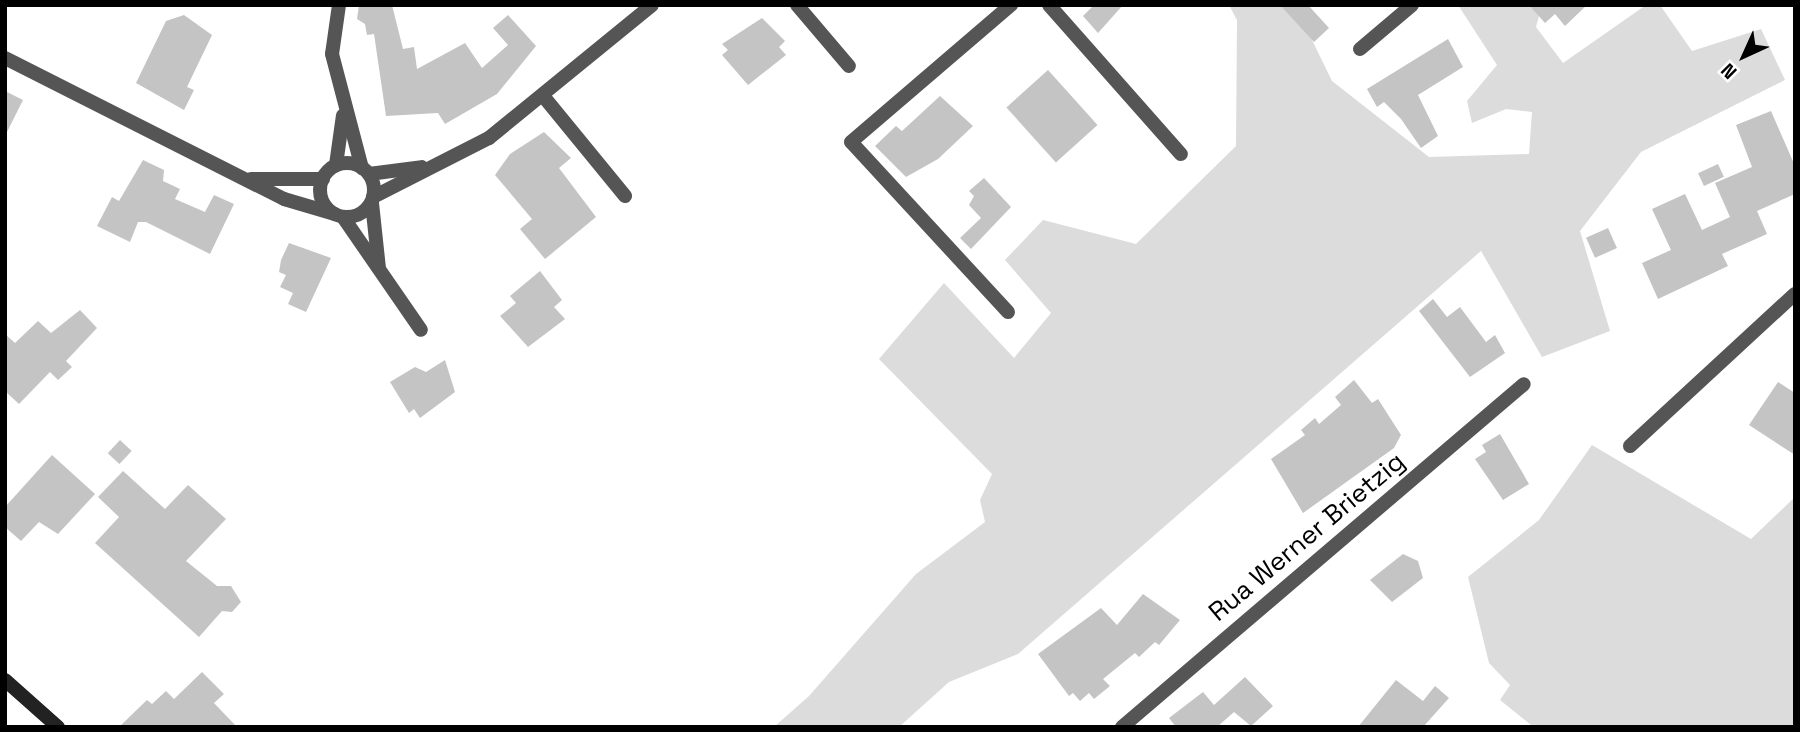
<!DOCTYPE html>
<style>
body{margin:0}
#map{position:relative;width:1800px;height:732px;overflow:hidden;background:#fff;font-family:"Space Grotesk",sans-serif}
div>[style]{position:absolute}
.green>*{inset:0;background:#dcdcdc}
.building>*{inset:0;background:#c4c4c4;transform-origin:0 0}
.street>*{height:14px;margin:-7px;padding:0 7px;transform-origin:7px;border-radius:7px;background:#555}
.street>.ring{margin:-7px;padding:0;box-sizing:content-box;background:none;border:14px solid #555;border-radius:50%}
.secondary>*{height:14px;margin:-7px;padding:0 7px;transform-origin:7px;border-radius:7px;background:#222}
span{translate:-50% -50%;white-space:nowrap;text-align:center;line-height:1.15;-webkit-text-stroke:6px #fff;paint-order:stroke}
.street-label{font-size:26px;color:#000}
.frame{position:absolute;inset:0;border:7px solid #000;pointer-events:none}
.north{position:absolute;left:1709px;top:21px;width:70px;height:70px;-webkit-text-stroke:5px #fff;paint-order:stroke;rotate:225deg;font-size:19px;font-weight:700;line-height:28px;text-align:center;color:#000}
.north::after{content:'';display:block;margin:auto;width:24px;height:32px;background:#000;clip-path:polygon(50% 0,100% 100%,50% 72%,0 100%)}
</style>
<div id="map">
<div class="green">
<i style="clip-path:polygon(1229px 5px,1295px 5px,1332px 81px,1429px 157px,1529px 154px,1532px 112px,1506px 109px,1472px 123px,1467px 101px,1497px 65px,1458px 5px,1542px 5px,1536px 27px,1563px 63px,1646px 5px,1660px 5px,1692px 51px,1761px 29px,1785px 80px,1641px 152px,1580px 231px,1610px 331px,1542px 357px,1481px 251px,1018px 654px,949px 682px,899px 727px,774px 727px,809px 696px,916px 574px,985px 522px,980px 500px,992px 474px,879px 359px,944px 283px,1014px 358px,1051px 313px,1005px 260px,1043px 220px,1136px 244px,1236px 146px,1237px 20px)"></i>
<i style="clip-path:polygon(1592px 445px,1751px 539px,1795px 497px,1795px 727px,1531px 725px,1500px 700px,1510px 685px,1489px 663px,1468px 577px,1539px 520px)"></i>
</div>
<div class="building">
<i style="clip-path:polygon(359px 5px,392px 5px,403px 49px,414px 47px,417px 69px,465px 43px,482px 68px,508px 45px,493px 28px,508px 15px,536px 46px,497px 94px,445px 124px,438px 113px,386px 116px,374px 34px,367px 35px,365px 24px,357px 19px)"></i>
<i style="clip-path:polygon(1094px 5px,1123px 5px,1098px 33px,1083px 16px)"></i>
<i style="clip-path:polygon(1280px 5px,1308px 5px,1329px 28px,1314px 42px)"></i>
<i style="clip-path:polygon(1529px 5px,1587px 5px,1565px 26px,1555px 14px,1545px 23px)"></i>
<i style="clip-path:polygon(184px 15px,212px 35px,187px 87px,194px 90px,184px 110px,136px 83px,166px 21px)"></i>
<i style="clip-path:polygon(762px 18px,785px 41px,779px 47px,786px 55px,748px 85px,722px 55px,728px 50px,722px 44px)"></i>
<i style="clip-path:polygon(1448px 39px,1463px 67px,1418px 95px,1438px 136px,1421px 148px,1401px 119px,1384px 102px,1377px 107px,1367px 89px)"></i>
<i style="left:1048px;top:70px;width:74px;height:56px;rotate:48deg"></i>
<i style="clip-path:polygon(5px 91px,23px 100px,5px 136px)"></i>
<i style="clip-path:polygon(940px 96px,973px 126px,938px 159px,906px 177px,875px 146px,896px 126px,902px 131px)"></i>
<i style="clip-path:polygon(1771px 111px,1795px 166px,1795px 194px,1757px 211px,1767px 234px,1722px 254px,1728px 266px,1658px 299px,1642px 263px,1671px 250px,1652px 209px,1685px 194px,1702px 230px,1730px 217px,1715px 183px,1752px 167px,1736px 125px)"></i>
<i style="clip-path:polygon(544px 132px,571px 158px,559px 168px,596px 217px,545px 259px,520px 229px,532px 219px,495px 175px,510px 154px)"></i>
<i style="clip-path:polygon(143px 160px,164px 170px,163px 181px,180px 189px,175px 199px,205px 212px,214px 195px,234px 204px,210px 254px,146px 222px,138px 222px,130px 242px,97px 226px,112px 197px,119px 201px)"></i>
<i style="left:1718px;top:164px;width:14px;height:22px;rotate:65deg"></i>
<i style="clip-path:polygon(984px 178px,1011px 207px,971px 249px,960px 238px,981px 218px,969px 205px,974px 196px,969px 191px)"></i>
<i style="left:1608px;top:228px;width:22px;height:24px;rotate:66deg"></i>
<i style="clip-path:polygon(289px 243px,331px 258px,306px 312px,288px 304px,293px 293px,280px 287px,286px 275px,279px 272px,281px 260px)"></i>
<i style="clip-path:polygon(540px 271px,562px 300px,554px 307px,565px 319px,528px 347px,500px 316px,516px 303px,510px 296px)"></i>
<i style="clip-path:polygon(1433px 299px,1447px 317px,1460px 307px,1486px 342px,1495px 335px,1505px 353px,1470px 377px,1419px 311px)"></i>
<i style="clip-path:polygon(80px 310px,97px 328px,66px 361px,72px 367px,58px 380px,50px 372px,19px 404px,5px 391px,5px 334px,15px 343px,38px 321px,51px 333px)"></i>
<i style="clip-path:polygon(445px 360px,455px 392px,420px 418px,414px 409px,409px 413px,390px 382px,415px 367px,426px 372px)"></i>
<i style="clip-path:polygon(1354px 380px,1372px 403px,1378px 399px,1401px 435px,1394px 448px,1303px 513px,1271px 459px,1305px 435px,1301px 430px,1315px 418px,1319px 424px,1341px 405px,1335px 397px)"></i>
<i style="clip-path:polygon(1778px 382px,1795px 393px,1795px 455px,1749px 425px)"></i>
<i style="clip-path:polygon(1500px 434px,1529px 484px,1503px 500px,1475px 459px,1486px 452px,1482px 445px)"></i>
<i style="left:120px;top:440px;width:16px;height:18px;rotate:43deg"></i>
<i style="clip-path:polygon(52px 455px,95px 494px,58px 534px,39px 522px,21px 541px,5px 527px,5px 507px)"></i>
<i style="clip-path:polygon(123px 471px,165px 509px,188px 485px,226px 519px,186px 561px,217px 586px,231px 586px,241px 602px,232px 612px,222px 611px,199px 637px,95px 543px,119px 517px,98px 497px)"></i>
<i style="clip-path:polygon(1403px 554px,1418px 561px,1423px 578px,1392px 602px,1370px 580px)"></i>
<i style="clip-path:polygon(1143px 594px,1180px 620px,1159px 645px,1155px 642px,1139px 657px,1135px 653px,1103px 679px,1110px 686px,1094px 699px,1089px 693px,1080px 701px,1073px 693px,1069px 696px,1038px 654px,1101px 608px,1117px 625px)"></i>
<i style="clip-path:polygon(202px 672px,224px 694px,214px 703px,237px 727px,119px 727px,147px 700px,152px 704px,166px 691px,174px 699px)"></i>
<i style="clip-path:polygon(1245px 677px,1273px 706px,1251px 726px,1234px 712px,1217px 727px,1176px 727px,1169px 718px,1203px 692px,1214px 705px)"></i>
<i style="clip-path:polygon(1396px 680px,1423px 701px,1435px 686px,1449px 698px,1423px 727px,1358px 727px)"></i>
</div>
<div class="street">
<i style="left:339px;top:5px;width:49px;rotate:98.1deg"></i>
<i style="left:332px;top:54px;width:118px;rotate:75.3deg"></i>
<i style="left:797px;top:5px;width:80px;rotate:49.6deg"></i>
<i style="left:1049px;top:5px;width:199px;rotate:48.5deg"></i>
<i style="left:1360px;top:49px;width:68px;rotate:-40.2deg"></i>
<i style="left:5px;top:58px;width:313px;rotate:26.8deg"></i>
<i style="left:284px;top:199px;width:53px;rotate:16.4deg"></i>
<i style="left:544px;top:97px;width:128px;rotate:50.7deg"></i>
<i class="ring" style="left:320px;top:163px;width:40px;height:40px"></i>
<i style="left:336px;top:165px;width:50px;rotate:-82deg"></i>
<i style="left:369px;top:174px;width:53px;rotate:-7.5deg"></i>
<i style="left:251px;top:179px;width:72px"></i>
<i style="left:373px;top:197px;width:130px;rotate:-27deg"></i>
<i style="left:489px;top:138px;width:210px;rotate:-39.2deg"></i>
<i style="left:372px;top:203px;width:66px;rotate:83.9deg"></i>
<i style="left:343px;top:217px;width:137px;rotate:55.4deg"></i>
<i style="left:1008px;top:312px;width:231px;rotate:-132.7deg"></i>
<i style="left:851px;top:142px;width:211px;rotate:-40.6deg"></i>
<i style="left:1630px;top:446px;width:224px;rotate:-42.7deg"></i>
<i style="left:1122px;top:727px;width:528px;rotate:-40.47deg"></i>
</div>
<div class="secondary">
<i style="left:5px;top:680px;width:71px;rotate:41.6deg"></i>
</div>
<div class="street-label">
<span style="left:1307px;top:537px;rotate:-40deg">Rua Werner Brietzig</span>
</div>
<div class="frame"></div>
<div class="north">N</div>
</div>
